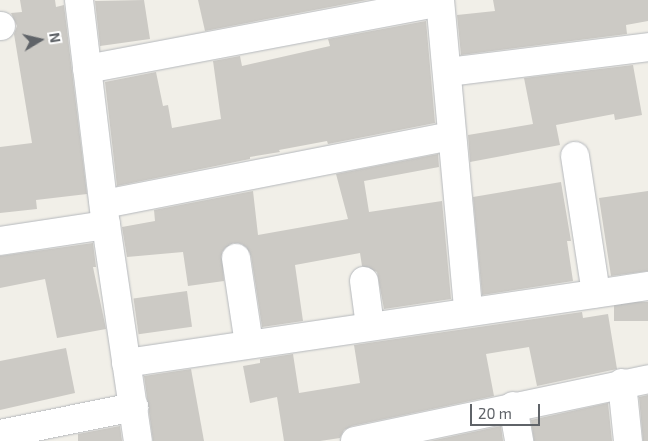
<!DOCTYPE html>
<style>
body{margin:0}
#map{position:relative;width:648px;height:441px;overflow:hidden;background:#f1efe8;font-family:"Exo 2",sans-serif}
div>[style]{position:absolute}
.building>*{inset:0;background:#cccac5;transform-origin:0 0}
.roads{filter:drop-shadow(0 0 1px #b5b8bc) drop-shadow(0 0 1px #b5b8bc)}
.minor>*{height:28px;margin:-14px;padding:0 14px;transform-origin:14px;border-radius:14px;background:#fff}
span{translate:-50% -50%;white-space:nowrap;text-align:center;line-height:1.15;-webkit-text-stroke:4px #fff;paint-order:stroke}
.north{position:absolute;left:15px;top:15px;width:50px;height:50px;-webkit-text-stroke:4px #fff;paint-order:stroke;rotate:81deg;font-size:14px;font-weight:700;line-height:20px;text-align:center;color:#5f6368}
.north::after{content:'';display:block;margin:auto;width:18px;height:22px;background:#5f6368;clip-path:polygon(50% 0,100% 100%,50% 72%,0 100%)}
.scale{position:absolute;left:470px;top:404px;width:70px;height:22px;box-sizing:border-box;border:2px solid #5f6368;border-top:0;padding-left:6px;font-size:15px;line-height:18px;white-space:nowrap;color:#5f6368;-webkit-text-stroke:4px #fff;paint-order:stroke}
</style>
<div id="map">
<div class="building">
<i style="clip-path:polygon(20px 0,55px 0,56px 7px,64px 5px,87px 194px,36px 200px,37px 209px,0 213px,0 147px,32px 143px,14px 34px,17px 26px,11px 13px,22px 12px)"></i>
<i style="clip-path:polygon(144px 0,150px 39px,100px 46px,95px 1px)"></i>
<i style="clip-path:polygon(198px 0,367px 0,205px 31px)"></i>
<i style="clip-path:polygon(493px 0,648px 0,648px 21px,626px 25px,627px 34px,461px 55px,457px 15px,495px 11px)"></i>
<i style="clip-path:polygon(426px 21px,435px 123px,328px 144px,327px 141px,279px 150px,280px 152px,250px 157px,250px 159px,117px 186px,105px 82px,156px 72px,163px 106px,168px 105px,172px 128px,221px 119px,213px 61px,240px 56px,242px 66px,330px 46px,328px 39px)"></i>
<i style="clip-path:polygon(633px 65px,642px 115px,615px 120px,614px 114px,556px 125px,560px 145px,470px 162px,468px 135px,533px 124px,524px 78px)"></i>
<i style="clip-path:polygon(438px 154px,439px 167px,364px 181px,369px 212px,442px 201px,451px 299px,384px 309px,377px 272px,362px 266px,360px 253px,295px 265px,303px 321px,262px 327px,251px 256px,242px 244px,233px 243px,222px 252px,224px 281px,188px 286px,183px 252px,127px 257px,122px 227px,155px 221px,154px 210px,253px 191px,258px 235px,348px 219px,336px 174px)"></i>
<i style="clip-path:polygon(561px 182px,571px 241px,567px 241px,573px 281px,482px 295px,473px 197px)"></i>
<i style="clip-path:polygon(648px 191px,648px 271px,611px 276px,599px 198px)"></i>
<i style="clip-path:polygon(93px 243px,96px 267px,93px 267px,106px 329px,57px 338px,45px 279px,0 288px,0 256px)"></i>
<i style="left:187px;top:291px;width:36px;height:54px;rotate:82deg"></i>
<i style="left:648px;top:302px;width:19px;height:34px;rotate:90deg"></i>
<i style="clip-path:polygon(582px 312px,583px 318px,608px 314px,617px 369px,537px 386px,529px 347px,486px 354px,494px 396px,352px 426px,344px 430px,340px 438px,320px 441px,284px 441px,277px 397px,250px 403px,243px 366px,260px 363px,260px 359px,293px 354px,299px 393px,360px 383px,354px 345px)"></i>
<i style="clip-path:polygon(66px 348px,75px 393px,0 410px,0 361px)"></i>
<i style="clip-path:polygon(191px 369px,204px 441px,153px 441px,144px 376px)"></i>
<i style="clip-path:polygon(648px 395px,648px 441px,643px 441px,639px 397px)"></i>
<i style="clip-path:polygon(608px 403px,612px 441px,534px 441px,531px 420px)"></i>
<i style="clip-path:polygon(120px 426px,122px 441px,78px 441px,78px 434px)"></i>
<i style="clip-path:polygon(501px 426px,503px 441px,430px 441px)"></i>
</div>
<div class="roads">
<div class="minor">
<i style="left:79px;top:0;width:227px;rotate:83.2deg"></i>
<i style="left:106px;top:225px;width:218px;rotate:81.6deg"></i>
<i style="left:440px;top:0;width:311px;rotate:84.8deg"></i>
<i style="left:0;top:26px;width:1px"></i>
<i style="left:87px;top:69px;width:359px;rotate:-10.7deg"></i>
<i style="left:448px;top:72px;width:202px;rotate:-7.1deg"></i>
<i style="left:575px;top:156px;width:139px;rotate:81.3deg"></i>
<i style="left:104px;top:204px;width:354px;rotate:-11.1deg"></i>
<i style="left:0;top:241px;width:107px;rotate:-8.6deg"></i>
<i style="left:236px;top:258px;width:87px;rotate:81.4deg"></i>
<i style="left:364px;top:281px;width:45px;rotate:82.4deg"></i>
<i style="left:126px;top:363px;width:528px;rotate:-8.39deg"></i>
<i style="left:622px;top:383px;width:58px;rotate:84.1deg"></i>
<i style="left:513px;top:406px;width:36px;rotate:80deg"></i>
<i style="left:0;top:434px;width:137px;rotate:-11.4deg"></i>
<i style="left:355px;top:441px;width:299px;rotate:-11.9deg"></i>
</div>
</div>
<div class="north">N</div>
<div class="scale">20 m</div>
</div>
